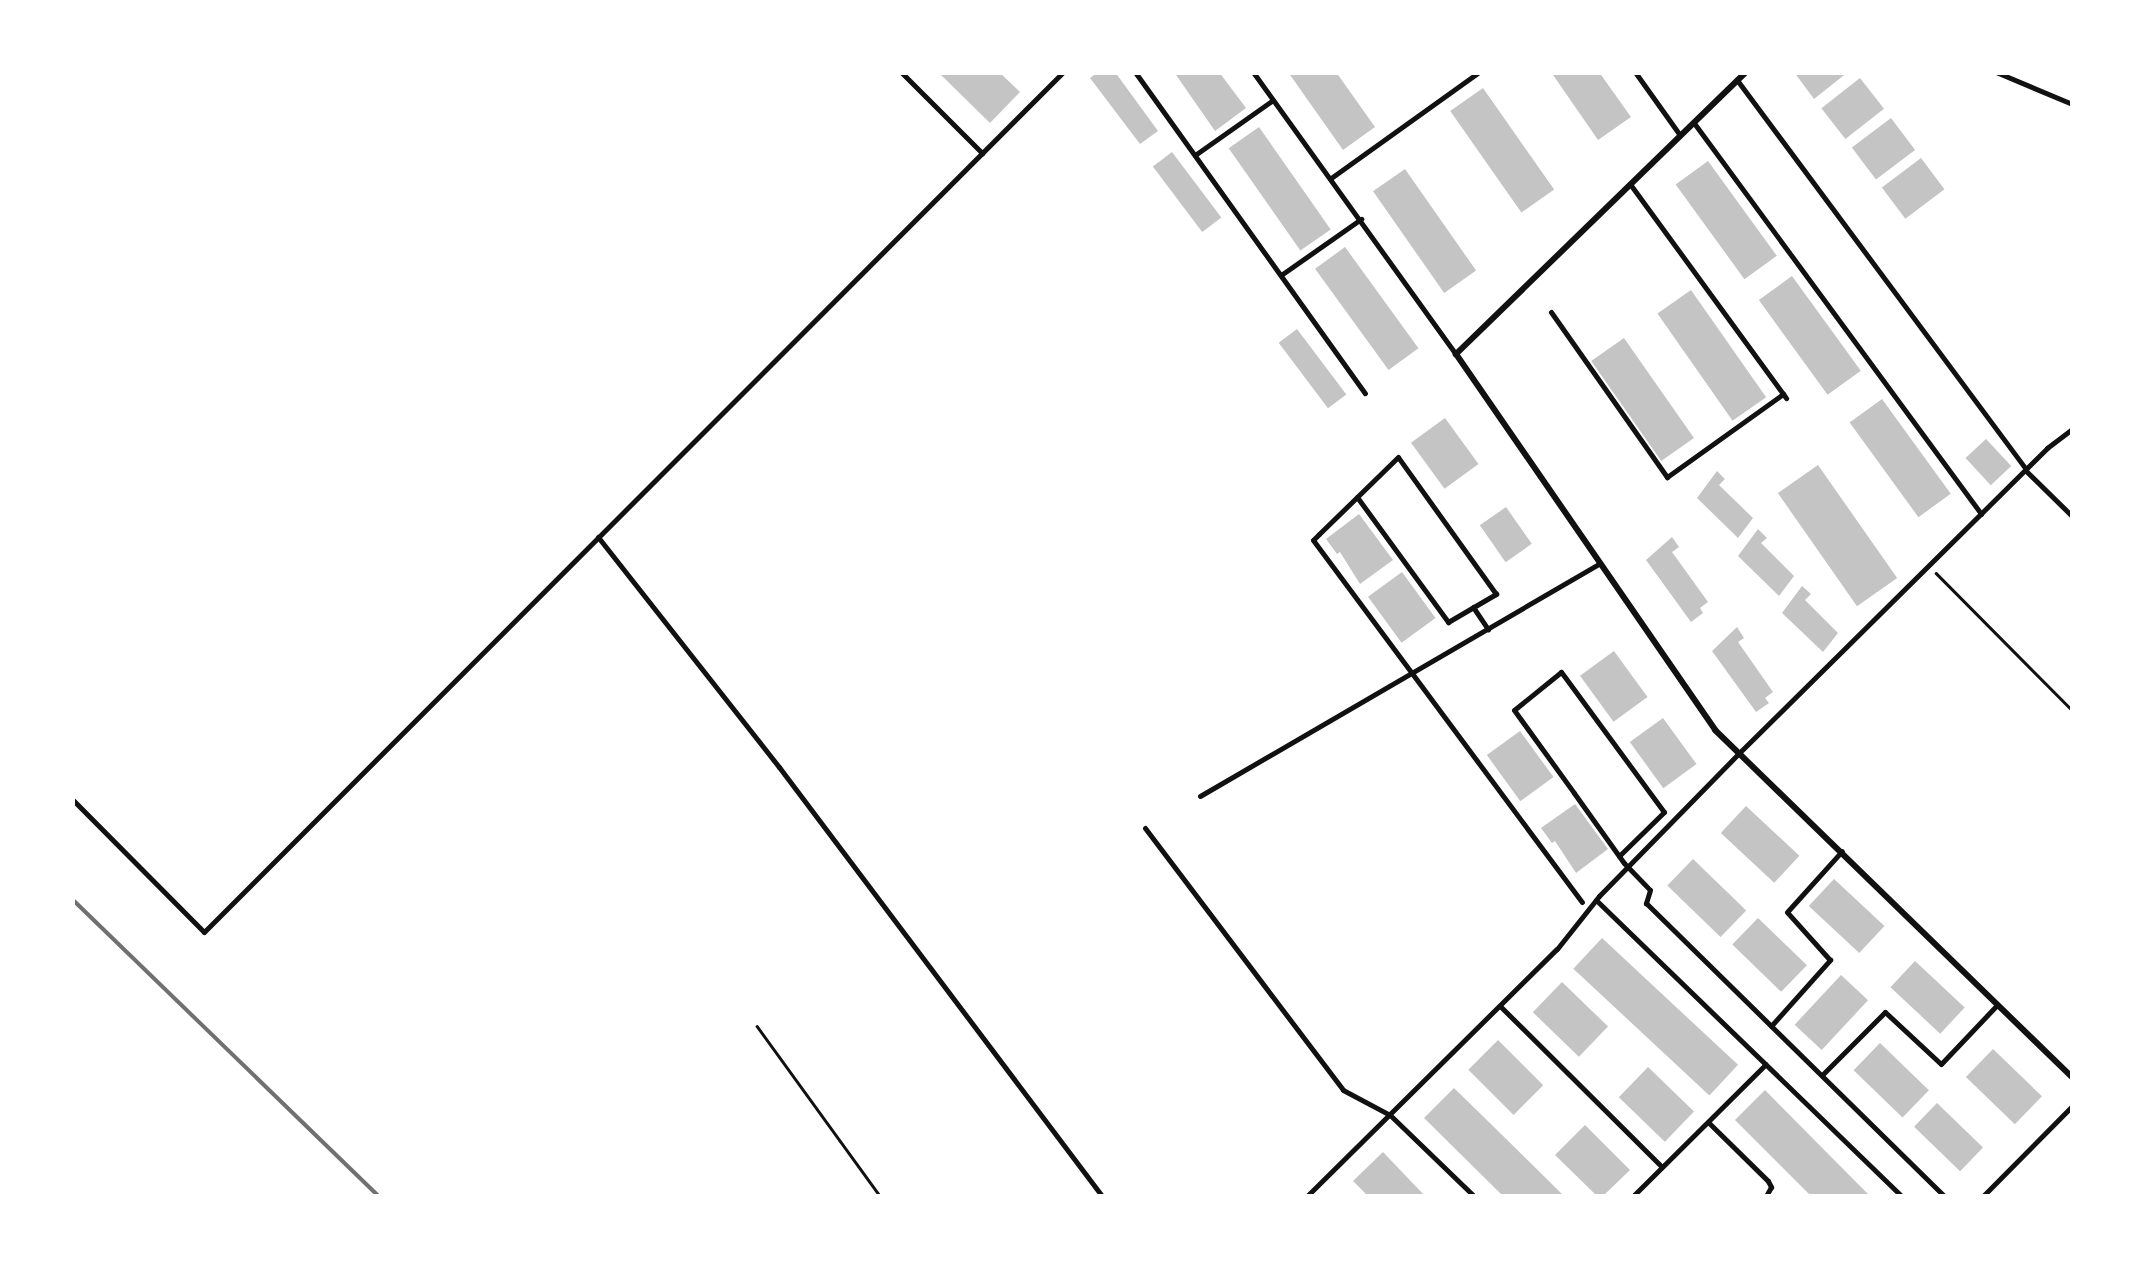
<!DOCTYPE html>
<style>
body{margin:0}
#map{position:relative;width:2145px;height:1269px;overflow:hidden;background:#fff;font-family:Karla,sans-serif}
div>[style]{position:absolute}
.building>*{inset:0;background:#c4c4c4;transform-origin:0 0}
.path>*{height:2.5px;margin:-1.25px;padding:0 1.25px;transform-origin:1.25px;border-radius:1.25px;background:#111}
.minor>*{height:5px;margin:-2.5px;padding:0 2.5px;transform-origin:2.5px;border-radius:2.5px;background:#111}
.tertiary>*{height:6px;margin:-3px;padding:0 3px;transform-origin:3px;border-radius:3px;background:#111}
.rail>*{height:4px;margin:-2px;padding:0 2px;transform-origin:2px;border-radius:2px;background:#707070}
span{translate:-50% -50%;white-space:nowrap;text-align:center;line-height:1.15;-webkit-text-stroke:10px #fff;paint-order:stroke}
.frame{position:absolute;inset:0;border:75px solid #fff;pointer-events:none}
</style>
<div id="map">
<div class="building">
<i style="clip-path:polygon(938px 72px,999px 72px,1020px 92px,990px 123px)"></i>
<i style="clip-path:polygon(1098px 72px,1115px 72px,1158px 131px,1140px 144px,1090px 78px)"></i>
<i style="clip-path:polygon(1174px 72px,1219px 72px,1246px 108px,1215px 131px)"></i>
<i style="clip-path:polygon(1288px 72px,1336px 72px,1375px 127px,1343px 150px)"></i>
<i style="clip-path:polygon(1551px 72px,1599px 72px,1631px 117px,1598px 140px)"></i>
<i style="clip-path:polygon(1794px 72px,1848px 72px,1814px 99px)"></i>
<i style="left:1860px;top:78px;width:39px;height:49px;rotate:52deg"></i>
<i style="left:1483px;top:88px;width:124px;height:40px;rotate:55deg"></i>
<i style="left:1891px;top:118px;width:40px;height:49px;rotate:53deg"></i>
<i style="left:1259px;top:127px;width:125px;height:37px;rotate:55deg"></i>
<i style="left:1172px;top:152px;width:82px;height:24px;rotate:53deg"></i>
<i style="left:1921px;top:158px;width:39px;height:49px;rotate:53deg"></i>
<i style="left:1708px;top:161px;width:117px;height:40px;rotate:54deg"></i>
<i style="left:1405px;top:169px;width:124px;height:39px;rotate:55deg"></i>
<i style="left:1345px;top:247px;width:125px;height:37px;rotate:54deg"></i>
<i style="left:1792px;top:276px;width:117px;height:41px;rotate:54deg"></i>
<i style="left:1691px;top:290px;width:131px;height:41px;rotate:55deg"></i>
<i style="left:1297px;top:329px;width:82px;height:23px;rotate:53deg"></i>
<i style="left:1624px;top:338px;width:122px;height:40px;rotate:55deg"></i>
<i style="left:1882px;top:399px;width:117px;height:40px;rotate:54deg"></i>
<i style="left:1445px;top:418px;width:57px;height:42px;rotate:54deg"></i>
<i style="left:1986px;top:439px;width:37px;height:28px;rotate:47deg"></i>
<i style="left:1818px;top:465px;width:138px;height:49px;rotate:55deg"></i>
<i style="clip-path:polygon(1717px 471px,1725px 479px,1719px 485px,1753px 518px,1738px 538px,1697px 498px)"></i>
<i style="left:1506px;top:507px;width:45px;height:32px;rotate:55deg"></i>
<i style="clip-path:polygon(1359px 514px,1393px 560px,1360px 584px,1340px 552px,1337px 554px,1326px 539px)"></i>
<i style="clip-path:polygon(1758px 529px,1767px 538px,1761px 543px,1794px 576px,1779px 596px,1738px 556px)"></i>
<i style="clip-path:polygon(1672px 537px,1679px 547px,1672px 552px,1708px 602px,1700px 608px,1703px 613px,1691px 622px,1646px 560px)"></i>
<i style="left:1402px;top:572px;width:57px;height:42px;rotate:54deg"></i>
<i style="clip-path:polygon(1802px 586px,1811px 594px,1805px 600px,1838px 633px,1823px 652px,1782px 613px)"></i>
<i style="clip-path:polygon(1737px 627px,1744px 638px,1738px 642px,1773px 692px,1765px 698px,1769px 703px,1756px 712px,1712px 651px)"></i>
<i style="left:1614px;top:651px;width:57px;height:42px;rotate:54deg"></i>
<i style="left:1663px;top:718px;width:57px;height:41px;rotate:54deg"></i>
<i style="left:1520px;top:731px;width:57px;height:41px;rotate:54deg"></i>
<i style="clip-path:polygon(1575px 804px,1608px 849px,1576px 873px,1555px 841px,1552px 843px,1541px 828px)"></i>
<i style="left:1746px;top:806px;width:73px;height:37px;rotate:43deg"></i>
<i style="left:1693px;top:859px;width:74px;height:37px;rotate:44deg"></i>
<i style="left:1834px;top:879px;width:69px;height:37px;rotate:43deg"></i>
<i style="left:1758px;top:918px;width:68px;height:37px;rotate:44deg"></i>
<i style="left:1602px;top:938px;width:186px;height:42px;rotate:43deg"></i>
<i style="left:1915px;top:961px;width:68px;height:36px;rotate:43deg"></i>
<i style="left:1841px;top:975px;width:37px;height:68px;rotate:43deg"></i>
<i style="left:1562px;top:982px;width:64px;height:42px;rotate:44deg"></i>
<i style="left:1498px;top:1040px;width:64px;height:42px;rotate:45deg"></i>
<i style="left:1880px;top:1043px;width:68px;height:38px;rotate:44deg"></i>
<i style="left:1993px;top:1049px;width:68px;height:39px;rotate:44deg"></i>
<i style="left:1648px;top:1067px;width:64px;height:42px;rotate:44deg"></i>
<i style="clip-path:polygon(1454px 1088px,1497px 1130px,1564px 1196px,1503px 1196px,1424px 1118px)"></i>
<i style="clip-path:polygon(1765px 1090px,1854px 1180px,1870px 1196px,1811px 1196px,1735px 1120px)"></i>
<i style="left:1937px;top:1103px;width:64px;height:33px;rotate:44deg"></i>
<i style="clip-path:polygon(1585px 1125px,1630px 1170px,1603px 1196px,1597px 1196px,1555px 1155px)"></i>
<i style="clip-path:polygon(1383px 1152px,1425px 1196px,1368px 1196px,1353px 1181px)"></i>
</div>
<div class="path">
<i style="left:1936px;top:573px;width:193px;rotate:45.2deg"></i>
<i style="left:757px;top:1026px;width:210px;rotate:54.1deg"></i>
</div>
<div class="minor">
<i style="left:901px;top:72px;width:115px;rotate:45deg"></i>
<i style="left:1135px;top:72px;width:395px;rotate:54.4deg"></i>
<i style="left:1253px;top:72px;width:347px;rotate:54.3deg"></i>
<i style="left:1635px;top:72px;width:77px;rotate:54.5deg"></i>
<i style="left:1996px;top:72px;width:82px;rotate:22.8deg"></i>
<i style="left:1737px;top:80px;width:485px;rotate:53.4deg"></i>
<i style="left:1694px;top:123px;width:485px;rotate:53.7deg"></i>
<i style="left:1195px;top:155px;width:95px;rotate:-35.2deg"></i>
<i style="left:1331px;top:178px;width:182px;rotate:-35.6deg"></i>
<i style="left:1630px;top:184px;width:265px;rotate:53.9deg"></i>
<i style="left:1281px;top:275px;width:98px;rotate:-35deg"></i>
<i style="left:1551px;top:312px;width:202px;rotate:54.9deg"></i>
<i style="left:1667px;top:477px;width:143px;rotate:-35.6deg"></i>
<i style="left:2025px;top:470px;width:66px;rotate:44.4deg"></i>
<i style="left:1357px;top:497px;width:155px;rotate:53.9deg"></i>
<i style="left:1448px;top:622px;width:56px;rotate:-30.3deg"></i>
<i style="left:1496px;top:594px;width:168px;rotate:-125.6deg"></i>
<i style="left:1398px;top:457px;width:110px;rotate:135.7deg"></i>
<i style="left:1319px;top:534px;width:8px;rotate:135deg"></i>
<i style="left:1313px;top:540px;width:451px;rotate:53.4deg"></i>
<i style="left:598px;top:537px;width:293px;rotate:51.8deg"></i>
<i style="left:779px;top:767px;width:537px;rotate:53.02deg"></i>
<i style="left:1473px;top:607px;width:27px;rotate:56deg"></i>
<i style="left:1200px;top:796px;width:462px;rotate:-30.2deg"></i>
<i style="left:72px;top:799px;width:187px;rotate:45.2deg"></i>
<i style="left:204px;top:932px;width:1216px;rotate:-45.03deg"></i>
<i style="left:1145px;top:828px;width:328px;rotate:52.9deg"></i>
<i style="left:1343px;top:1090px;width:53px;rotate:28deg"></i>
<i style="left:1390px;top:1115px;width:117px;rotate:44deg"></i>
<i style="left:1619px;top:856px;width:63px;rotate:-44.4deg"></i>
<i style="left:1664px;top:812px;width:174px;rotate:-126.3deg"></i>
<i style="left:1561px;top:672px;width:60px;rotate:141deg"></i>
<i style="left:1514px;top:710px;width:102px;rotate:54.1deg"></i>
<i style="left:1574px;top:793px;width:86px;rotate:54.5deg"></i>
<i style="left:1624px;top:863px;width:37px;rotate:46deg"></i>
<i style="left:1650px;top:890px;width:14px;rotate:107deg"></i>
<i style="left:1646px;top:903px;width:418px;rotate:44.5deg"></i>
<i style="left:1596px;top:900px;width:425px;rotate:44.1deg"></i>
<i style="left:1500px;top:1006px;width:228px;rotate:44.8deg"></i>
<i style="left:1771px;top:1026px;width:89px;rotate:-48.2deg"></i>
<i style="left:1830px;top:960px;width:64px;rotate:-131.9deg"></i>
<i style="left:1787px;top:912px;width:82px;rotate:-48deg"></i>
<i style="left:1822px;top:1075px;width:89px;rotate:-45deg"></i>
<i style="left:1885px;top:1012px;width:76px;rotate:42.9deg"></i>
<i style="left:1941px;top:1064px;width:81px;rotate:-46.5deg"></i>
<i style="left:1708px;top:1122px;width:84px;rotate:44.5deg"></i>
<i style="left:1768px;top:1181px;width:7px;rotate:63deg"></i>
<i style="left:1771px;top:1187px;width:10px;rotate:119deg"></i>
<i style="left:1307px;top:1196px;width:351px;rotate:-44.7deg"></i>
<i style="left:1557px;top:949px;width:68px;rotate:-51.6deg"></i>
<i style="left:1599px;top:896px;width:199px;rotate:-45.6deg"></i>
<i style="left:1738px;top:754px;width:435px;rotate:-44.7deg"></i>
<i style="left:2047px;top:448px;width:31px;rotate:-37deg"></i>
<i style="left:1633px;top:1196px;width:187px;rotate:-44.8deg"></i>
<i style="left:1983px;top:1196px;width:127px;rotate:-45.3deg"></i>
</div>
<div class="tertiary">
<i style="left:1746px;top:72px;width:405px;rotate:135.8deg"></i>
<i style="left:1456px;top:354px;width:457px;rotate:55.4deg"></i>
<i style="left:1715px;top:730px;width:498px;rotate:44.2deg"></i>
</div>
<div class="rail">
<i style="left:72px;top:899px;width:426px;rotate:44.1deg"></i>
</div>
<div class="frame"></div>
</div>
